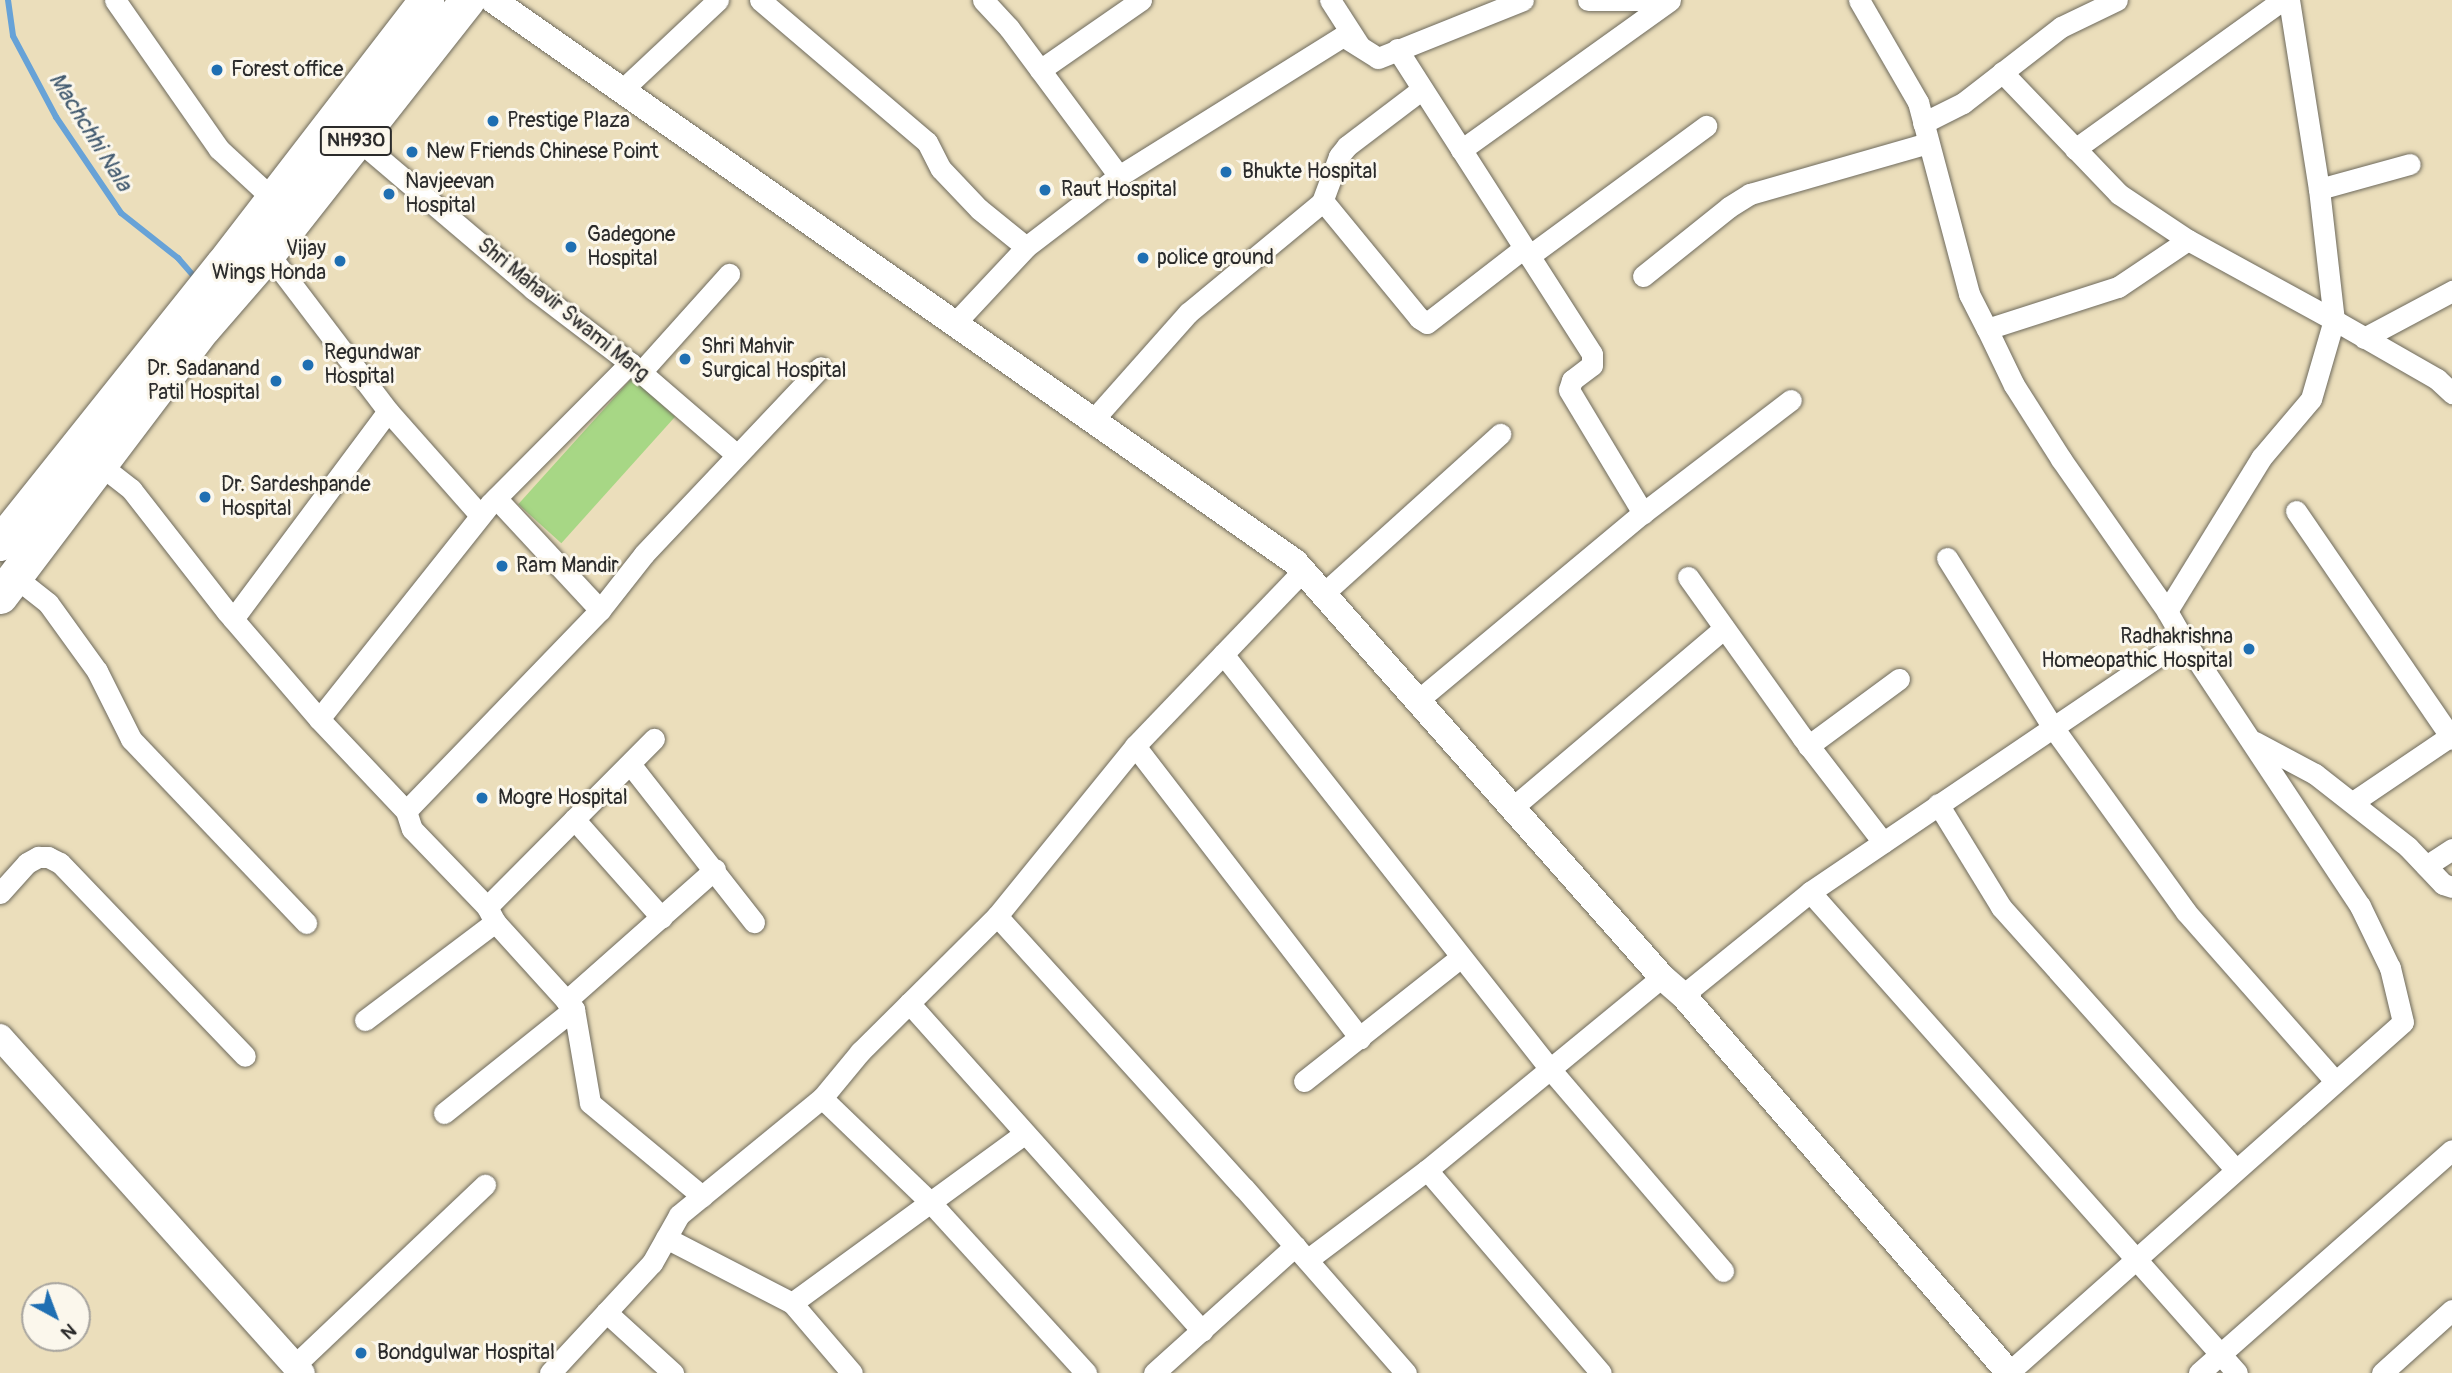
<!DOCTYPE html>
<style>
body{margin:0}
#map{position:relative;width:2452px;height:1373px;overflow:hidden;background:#ebdebb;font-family:Pangolin,sans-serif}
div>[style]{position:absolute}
.green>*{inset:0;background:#a7d785;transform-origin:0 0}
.stream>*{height:6px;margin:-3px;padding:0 3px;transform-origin:3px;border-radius:3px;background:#67a2d7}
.roads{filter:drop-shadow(0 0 2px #6e6a5d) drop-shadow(0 0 2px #6e6a5d)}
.minor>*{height:21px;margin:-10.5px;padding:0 10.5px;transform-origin:10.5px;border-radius:10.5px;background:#fff}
.tertiary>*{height:26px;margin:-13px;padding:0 13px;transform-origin:13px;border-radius:13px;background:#fff}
.trunk>*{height:35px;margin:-17.5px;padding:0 17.5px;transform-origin:17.5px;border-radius:17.5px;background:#fff}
.dots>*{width:19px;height:19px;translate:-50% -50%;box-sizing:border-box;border:4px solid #fbf7ec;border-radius:50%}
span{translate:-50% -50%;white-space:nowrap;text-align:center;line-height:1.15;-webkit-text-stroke:6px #fbf7ec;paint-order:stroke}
.shield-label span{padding:2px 5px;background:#fbf7ec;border:2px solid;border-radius:5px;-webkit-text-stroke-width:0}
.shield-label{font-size:19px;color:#2b2b2b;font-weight:700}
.poi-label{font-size:21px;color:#2b2b2b}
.left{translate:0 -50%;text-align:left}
.right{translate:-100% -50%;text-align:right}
.street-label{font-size:21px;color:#2b2b2b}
.water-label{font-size:23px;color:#435b70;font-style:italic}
.north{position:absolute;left:21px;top:1282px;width:70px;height:70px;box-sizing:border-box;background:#fbf7ec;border:2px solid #a8a59f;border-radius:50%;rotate:139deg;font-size:19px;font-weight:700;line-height:28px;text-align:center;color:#2b2b2b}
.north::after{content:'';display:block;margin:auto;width:24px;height:32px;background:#1f6fb2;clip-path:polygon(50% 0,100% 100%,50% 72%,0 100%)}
</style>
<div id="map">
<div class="green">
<i style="left:632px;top:378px;width:58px;height:170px;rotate:42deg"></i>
</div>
<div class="stream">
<i style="left:8px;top:0;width:36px;rotate:82deg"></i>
<i style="left:13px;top:36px;width:92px;rotate:62deg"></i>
<i style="left:56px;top:117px;width:116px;rotate:55.9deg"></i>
<i style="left:121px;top:213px;width:73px;rotate:38.3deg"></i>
<i style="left:178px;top:258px;width:28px;rotate:49deg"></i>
</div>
<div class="roads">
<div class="minor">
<i style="left:115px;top:0;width:182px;rotate:55.1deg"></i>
<i style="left:219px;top:149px;width:72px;rotate:42.8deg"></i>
<i style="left:760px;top:0;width:219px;rotate:40.4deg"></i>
<i style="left:927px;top:142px;width:30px;rotate:63deg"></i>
<i style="left:941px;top:169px;width:55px;rotate:46.5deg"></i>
<i style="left:979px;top:209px;width:60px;rotate:39deg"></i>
<i style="left:983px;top:0;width:38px;rotate:47deg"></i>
<i style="left:1009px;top:28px;width:184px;rotate:53.4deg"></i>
<i style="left:1330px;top:0;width:54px;rotate:57.2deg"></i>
<i style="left:1588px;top:0;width:82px"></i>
<i style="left:1859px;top:0;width:118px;rotate:60deg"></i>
<i style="left:1918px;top:102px;width:199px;rotate:75.1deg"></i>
<i style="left:1969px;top:294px;width:39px;rotate:63deg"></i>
<i style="left:1987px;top:329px;width:62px;rotate:64.3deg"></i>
<i style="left:2014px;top:385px;width:88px;rotate:57.6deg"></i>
<i style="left:2061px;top:459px;width:185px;rotate:55.1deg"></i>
<i style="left:2289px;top:0;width:191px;rotate:81deg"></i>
<i style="left:2319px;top:189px;width:132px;rotate:83.5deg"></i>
<i style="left:1397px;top:49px;width:362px;rotate:57.4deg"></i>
<i style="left:1592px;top:354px;width:11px;rotate:90deg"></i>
<i style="left:1592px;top:365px;width:25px;rotate:143deg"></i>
<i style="left:1572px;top:380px;width:10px;rotate:107deg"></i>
<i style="left:1569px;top:390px;width:144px;rotate:59deg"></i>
<i style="left:1040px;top:70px;width:123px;rotate:-34.7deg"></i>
<i style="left:2002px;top:72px;width:169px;rotate:46.2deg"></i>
<i style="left:2119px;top:194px;width:83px;rotate:33.7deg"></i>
<i style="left:2188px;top:240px;width:166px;rotate:28.7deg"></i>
<i style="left:621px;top:91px;width:133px;rotate:-43.2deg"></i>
<i style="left:1923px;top:123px;width:45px;rotate:-26.6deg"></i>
<i style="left:1963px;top:103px;width:124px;rotate:-37.8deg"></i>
<i style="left:2061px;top:27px;width:62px;rotate:-25.7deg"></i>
<i style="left:357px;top:139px;width:231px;rotate:40.4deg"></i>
<i style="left:533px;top:289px;width:122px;rotate:37.3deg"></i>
<i style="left:630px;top:363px;width:141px;rotate:40.7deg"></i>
<i style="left:2075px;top:149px;width:255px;rotate:-35.7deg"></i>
<i style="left:1461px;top:150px;width:256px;rotate:-35.6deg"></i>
<i style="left:2319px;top:189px;width:94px;rotate:-15.4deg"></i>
<i style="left:1323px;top:201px;width:151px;rotate:50.6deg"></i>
<i style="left:1419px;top:318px;width:9px;rotate:32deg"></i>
<i style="left:1427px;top:323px;width:123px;rotate:-37.7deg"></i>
<i style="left:268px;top:253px;width:198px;rotate:52.8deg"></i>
<i style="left:388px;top:411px;width:139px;rotate:48.5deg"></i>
<i style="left:1529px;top:256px;width:220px;rotate:-36.3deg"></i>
<i style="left:1643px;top:276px;width:110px;rotate:-38.7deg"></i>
<i style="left:1729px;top:207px;width:25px;rotate:-32deg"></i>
<i style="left:1750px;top:194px;width:185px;rotate:-16deg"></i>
<i style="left:955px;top:323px;width:104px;rotate:-46.9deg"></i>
<i style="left:1026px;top:247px;width:117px;rotate:-37.4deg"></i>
<i style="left:1119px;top:176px;width:264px;rotate:-32deg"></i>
<i style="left:1343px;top:36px;width:41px;rotate:32.2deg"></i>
<i style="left:1378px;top:58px;width:156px;rotate:-21.8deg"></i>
<i style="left:1987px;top:329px;width:138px;rotate:-17.8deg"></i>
<i style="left:2118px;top:287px;width:84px;rotate:-33.9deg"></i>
<i style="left:2364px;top:338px;width:100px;rotate:-28.1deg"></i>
<i style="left:641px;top:372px;width:132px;rotate:-48.1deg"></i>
<i style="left:1093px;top:420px;width:143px;rotate:-48.4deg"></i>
<i style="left:1188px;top:313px;width:174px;rotate:-39.6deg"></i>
<i style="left:1322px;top:202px;width:49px;rotate:-69.7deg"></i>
<i style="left:1339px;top:156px;width:13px;rotate:-51deg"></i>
<i style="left:1347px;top:146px;width:94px;rotate:-37.2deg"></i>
<i style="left:99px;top:464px;width:41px;rotate:38deg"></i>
<i style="left:131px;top:489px;width:156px;rotate:52deg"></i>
<i style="left:227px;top:612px;width:141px;rotate:49.3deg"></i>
<i style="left:319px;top:719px;width:127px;rotate:46.6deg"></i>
<i style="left:406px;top:811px;width:19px;rotate:72deg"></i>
<i style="left:412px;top:829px;width:108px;rotate:46.1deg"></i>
<i style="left:487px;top:907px;width:17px;rotate:62deg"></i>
<i style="left:495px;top:922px;width:118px;rotate:47.8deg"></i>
<i style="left:574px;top:1009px;width:95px;rotate:80.3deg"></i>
<i style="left:590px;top:1103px;width:146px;rotate:39.7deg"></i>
<i style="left:496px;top:498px;width:153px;rotate:47.1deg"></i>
<i style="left:2296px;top:511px;width:276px;rotate:55.6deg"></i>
<i style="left:1947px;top:558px;width:198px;rotate:58deg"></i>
<i style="left:2052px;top:726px;width:229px;rotate:54.2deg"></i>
<i style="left:2186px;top:912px;width:225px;rotate:48.6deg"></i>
<i style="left:15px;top:577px;width:42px;rotate:38.2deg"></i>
<i style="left:48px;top:603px;width:84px;rotate:54.2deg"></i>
<i style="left:97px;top:671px;width:76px;rotate:63.4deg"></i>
<i style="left:131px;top:739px;width:254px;rotate:46.4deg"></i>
<i style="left:1688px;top:577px;width:196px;rotate:54.5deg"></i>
<i style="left:1802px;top:737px;width:133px;rotate:52.4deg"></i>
<i style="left:1323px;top:594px;width:239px;rotate:-42.1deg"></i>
<i style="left:233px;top:619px;width:259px;rotate:-53.3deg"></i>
<i style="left:1223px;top:654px;width:528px;rotate:51.76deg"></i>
<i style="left:1550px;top:1069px;width:266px;rotate:49.4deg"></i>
<i style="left:1417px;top:701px;width:294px;rotate:-39.8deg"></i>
<i style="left:1643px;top:513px;width:186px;rotate:-37.4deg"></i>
<i style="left:319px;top:719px;width:275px;rotate:-51.5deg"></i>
<i style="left:490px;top:504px;width:199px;rotate:-45.2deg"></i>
<i style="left:2255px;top:742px;width:68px;rotate:28.1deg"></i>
<i style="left:2315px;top:774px;width:118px;rotate:38.1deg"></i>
<i style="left:2408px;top:847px;width:51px;rotate:46.6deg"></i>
<i style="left:2443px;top:884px;width:9px;rotate:18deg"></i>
<i style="left:1135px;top:746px;width:369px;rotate:52.4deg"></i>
<i style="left:1808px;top:746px;width:113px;rotate:-36.4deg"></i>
<i style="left:630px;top:764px;width:201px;rotate:51.9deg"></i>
<i style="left:2353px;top:802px;width:116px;rotate:-34.1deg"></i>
<i style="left:1938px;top:804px;width:121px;rotate:58.5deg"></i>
<i style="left:2001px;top:907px;width:351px;rotate:48.2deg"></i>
<i style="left:1512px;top:808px;width:278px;rotate:-40.3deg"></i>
<i style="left:406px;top:811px;width:279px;rotate:-46deg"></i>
<i style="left:600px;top:610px;width:71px;rotate:-51.8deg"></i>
<i style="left:644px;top:554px;width:257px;rotate:-46.6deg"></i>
<i style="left:574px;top:819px;width:132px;rotate:48.4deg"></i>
<i style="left:2426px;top:866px;width:31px;rotate:-33deg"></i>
<i style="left:1810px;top:892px;width:643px;rotate:48.4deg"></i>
<i style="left:0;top:893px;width:40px;rotate:-48deg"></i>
<i style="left:27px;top:863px;width:13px;rotate:-29deg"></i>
<i style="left:38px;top:857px;width:10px"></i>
<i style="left:48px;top:857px;width:13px;rotate:27deg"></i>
<i style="left:60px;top:863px;width:267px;rotate:46.2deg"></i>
<i style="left:487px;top:907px;width:237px;rotate:-45.2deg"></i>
<i style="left:997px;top:916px;width:367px;rotate:47.8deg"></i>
<i style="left:1244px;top:1188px;width:246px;rotate:48.8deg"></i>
<i style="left:1683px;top:995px;width:164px;rotate:-39deg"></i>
<i style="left:1810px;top:892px;width:451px;rotate:-34.1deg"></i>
<i style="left:2183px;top:639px;width:32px;rotate:-120deg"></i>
<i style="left:2167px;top:611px;width:180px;rotate:-58.4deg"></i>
<i style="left:2261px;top:458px;width:77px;rotate:-49.7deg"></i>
<i style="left:2311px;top:399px;width:82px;rotate:-73.8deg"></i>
<i style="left:2334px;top:320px;width:119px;rotate:29.8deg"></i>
<i style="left:2437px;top:379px;width:21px;rotate:43deg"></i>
<i style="left:566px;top:1001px;width:199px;rotate:-41.5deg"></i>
<i style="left:909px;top:1003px;width:440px;rotate:48.2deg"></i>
<i style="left:365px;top:1020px;width:163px;rotate:-37deg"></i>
<i style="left:1304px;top:1081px;width:200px;rotate:-38.3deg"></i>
<i style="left:822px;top:1098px;width:151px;rotate:43.9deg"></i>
<i style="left:931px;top:1203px;width:230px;rotate:47.6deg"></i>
<i style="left:444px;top:1113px;width:166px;rotate:-38.7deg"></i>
<i style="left:1427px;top:1170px;width:267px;rotate:49.4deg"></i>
<i style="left:666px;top:1238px;width:142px;rotate:27.3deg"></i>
<i style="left:792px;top:1303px;width:92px;rotate:49.4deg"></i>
<i style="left:1307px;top:1260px;width:150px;rotate:-36.9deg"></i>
<i style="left:1427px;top:1170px;width:304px;rotate:-39.4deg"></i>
<i style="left:792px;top:1303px;width:287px;rotate:-36.1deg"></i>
<i style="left:606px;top:1312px;width:91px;rotate:42.3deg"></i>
<i style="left:295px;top:1365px;width:262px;rotate:-43.5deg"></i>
<i style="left:550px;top:1373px;width:150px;rotate:-47.2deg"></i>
<i style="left:652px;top:1263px;width:55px;rotate:-60.6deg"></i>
<i style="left:679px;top:1215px;width:185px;rotate:-39.3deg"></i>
<i style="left:822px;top:1098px;width:60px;rotate:-50.4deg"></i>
<i style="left:860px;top:1052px;width:193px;rotate:-44.8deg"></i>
<i style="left:997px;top:916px;width:219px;rotate:-50.9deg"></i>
<i style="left:1135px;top:746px;width:243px;rotate:-46.2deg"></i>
<i style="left:1154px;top:1373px;width:190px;rotate:-42deg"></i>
<i style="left:2008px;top:1373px;width:528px;rotate:-41.62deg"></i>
<i style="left:2403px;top:1022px;width:56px;rotate:-103.5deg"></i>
<i style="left:2390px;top:968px;width:69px;rotate:-115.8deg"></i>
<i style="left:2360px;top:906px;width:320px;rotate:-123.5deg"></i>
<i style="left:2199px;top:1373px;width:337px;rotate:-41.4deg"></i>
<i style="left:2382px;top:1373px;width:94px;rotate:-42deg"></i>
</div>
<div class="tertiary">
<i style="left:493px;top:0;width:979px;rotate:35.02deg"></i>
<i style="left:1295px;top:562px;width:554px;rotate:48.51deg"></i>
<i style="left:1662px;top:977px;width:28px;rotate:41deg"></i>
<i style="left:1683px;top:995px;width:499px;rotate:49.2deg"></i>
<i style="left:0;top:1037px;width:452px;rotate:48.1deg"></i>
</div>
<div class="trunk">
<i style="left:0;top:543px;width:357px;rotate:-51.4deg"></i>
<i style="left:223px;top:264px;width:333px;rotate:-52.4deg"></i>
<i style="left:0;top:596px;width:336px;rotate:-52.9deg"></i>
<i style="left:203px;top:328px;width:99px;rotate:-49.1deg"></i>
<i style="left:268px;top:253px;width:322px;rotate:-51.8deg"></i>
</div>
</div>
<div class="dots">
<i style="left:217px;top:70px;background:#1f6fb2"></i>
<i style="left:493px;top:121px;background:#1f6fb2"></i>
<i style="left:412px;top:152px;background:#1f6fb2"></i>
<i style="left:1226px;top:172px;background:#1f6fb2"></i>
<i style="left:1045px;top:190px;background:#1f6fb2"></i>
<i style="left:389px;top:194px;background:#1f6fb2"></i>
<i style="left:571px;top:247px;background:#1f6fb2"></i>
<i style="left:1143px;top:258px;background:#1f6fb2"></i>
<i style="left:340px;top:261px;background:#1f6fb2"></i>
<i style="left:685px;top:359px;background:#1f6fb2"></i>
<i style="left:308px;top:365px;background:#1f6fb2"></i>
<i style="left:276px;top:381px;background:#1f6fb2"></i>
<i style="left:205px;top:497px;background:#1f6fb2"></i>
<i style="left:502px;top:566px;background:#1f6fb2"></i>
<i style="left:2249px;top:649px;background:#1f6fb2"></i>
<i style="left:482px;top:798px;background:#1f6fb2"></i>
<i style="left:361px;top:1353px;background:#1f6fb2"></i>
</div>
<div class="shield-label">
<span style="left:356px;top:141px">NH930</span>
</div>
<div class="poi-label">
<span class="left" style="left:231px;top:70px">Forest office</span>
<span class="left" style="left:507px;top:121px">Prestige Plaza</span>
<span class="left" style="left:426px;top:152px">New Friends Chinese Point</span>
<span class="left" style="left:1242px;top:172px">Bhukte Hospital</span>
<span class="left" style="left:405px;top:194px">Navjeevan<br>Hospital</span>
<span class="left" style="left:1061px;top:190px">Raut Hospital</span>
<span class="left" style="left:587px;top:247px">Gadegone<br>Hospital</span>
<span class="right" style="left:326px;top:261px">Vijay<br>Wings Honda</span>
<span class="left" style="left:1157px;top:258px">police ground</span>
<span class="left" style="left:701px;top:359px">Shri Mahvir<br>Surgical Hospital</span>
<span class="left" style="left:324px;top:365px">Regundwar<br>Hospital</span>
<span class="right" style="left:260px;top:381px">Dr. Sadanand<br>Patil Hospital</span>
<span class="left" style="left:221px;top:497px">Dr. Sardeshpande<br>Hospital</span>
<span class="left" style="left:516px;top:566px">Ram Mandir</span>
<span class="right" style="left:2233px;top:649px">Radhakrishna<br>Homeopathic Hospital</span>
<span class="left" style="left:498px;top:798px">Mogre Hospital</span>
<span class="left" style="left:377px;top:1353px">Bondgulwar Hospital</span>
</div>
<div class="street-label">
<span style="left:563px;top:310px;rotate:39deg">Shri Mahavir Swami Marg</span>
</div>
<div class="water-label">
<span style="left:90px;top:132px;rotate:58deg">Machchhi Nala</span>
</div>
<div class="north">N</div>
</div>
